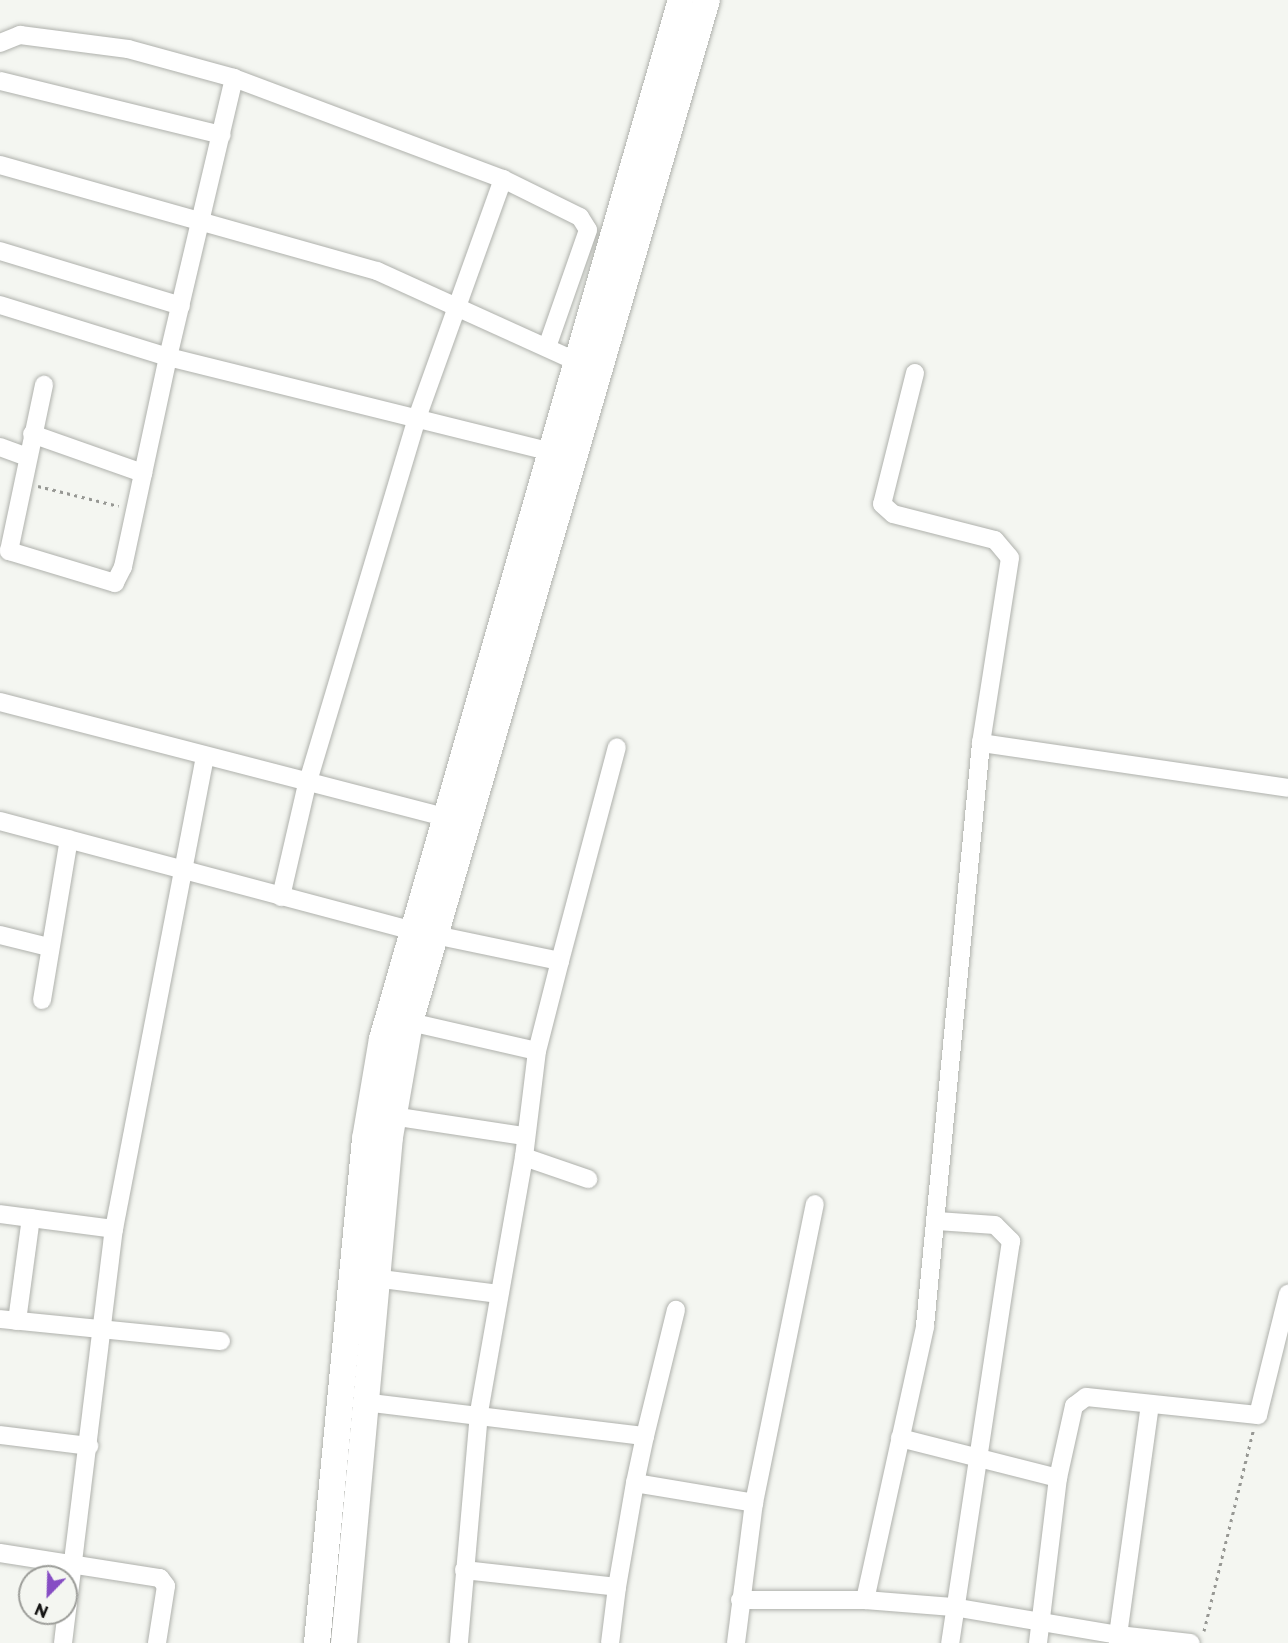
<!DOCTYPE html>
<style>
body{margin:0}
#map{position:relative;width:1288px;height:1643px;overflow:hidden;background:#f4f6f1;font-family:Montserrat,sans-serif}
div>[style]{position:absolute}
.path>*{height:3px;margin-top:-1.5px;transform-origin:0;background:repeating-linear-gradient(90deg,#979894 0 3px,transparent 0 7.5px)}
.roads{filter:drop-shadow(0 0 2px #afb1ac) drop-shadow(0 0 2px #afb1ac)}
.minor>*{height:18px;margin:-9px;padding:0 9px;transform-origin:9px;border-radius:9px;background:#fff}
.secondary>*{height:26px;margin:-13px;padding:0 13px;transform-origin:13px;border-radius:13px;background:#fff}
span{translate:-50% -50%;white-space:nowrap;text-align:center;line-height:1.15;-webkit-text-stroke:6px #f4f6f1;paint-order:stroke}
.north{position:absolute;left:18px;top:1565px;width:60px;height:60px;box-sizing:border-box;background:#f4f6f1;border:2px solid #9c9d99;border-radius:50%;rotate:203deg;font-size:16px;font-weight:700;line-height:24px;text-align:center;color:#171716}
.north::after{content:'';display:block;margin:auto;width:21px;height:27px;background:#864dc4;clip-path:polygon(50% 0,100% 100%,50% 72%,0 100%)}
</style>
<div id="map">
<div class="path">
<i style="left:38px;top:486px;width:83px;rotate:13.9deg"></i>
<i style="left:1204px;top:1631px;width:206px;rotate:-76.2deg"></i>
</div>
<div class="roads">
<div class="minor">
<i style="left:0;top:43px;width:22px;rotate:-22deg"></i>
<i style="left:20px;top:35px;width:109px;rotate:7.4deg"></i>
<i style="left:128px;top:49px;width:110px;rotate:15.3deg"></i>
<i style="left:234px;top:78px;width:287px;rotate:20.6deg"></i>
<i style="left:503px;top:179px;width:254px;rotate:109.8deg"></i>
<i style="left:417px;top:418px;width:382px;rotate:106.7deg"></i>
<i style="left:307px;top:784px;width:116px;rotate:103deg"></i>
<i style="left:234px;top:78px;width:287px;rotate:103.3deg"></i>
<i style="left:168px;top:357px;width:404px;rotate:13.9deg"></i>
<i style="left:0;top:81px;width:228px;rotate:13.7deg"></i>
<i style="left:0;top:165px;width:392px;rotate:15.7deg"></i>
<i style="left:377px;top:271px;width:221px;rotate:24.4deg"></i>
<i style="left:503px;top:179px;width:86px;rotate:26.3deg"></i>
<i style="left:580px;top:217px;width:15px;rotate:58deg"></i>
<i style="left:588px;top:230px;width:124px;rotate:109.3deg"></i>
<i style="left:0;top:251px;width:189px;rotate:16.9deg"></i>
<i style="left:0;top:305px;width:176px;rotate:17.2deg"></i>
<i style="left:168px;top:357px;width:215px;rotate:102.1deg"></i>
<i style="left:123px;top:567px;width:18px;rotate:117deg"></i>
<i style="left:115px;top:583px;width:111px;rotate:-163.2deg"></i>
<i style="left:9px;top:551px;width:170px;rotate:-78.1deg"></i>
<i style="left:915px;top:373px;width:135px;rotate:104.1deg"></i>
<i style="left:882px;top:504px;width:15px;rotate:42deg"></i>
<i style="left:893px;top:514px;width:105px;rotate:14.3deg"></i>
<i style="left:995px;top:540px;width:23px;rotate:50deg"></i>
<i style="left:1010px;top:558px;width:187px;rotate:98.9deg"></i>
<i style="left:32px;top:434px;width:118px;rotate:19.4deg"></i>
<i style="left:0;top:447px;width:29px;rotate:20deg"></i>
<i style="left:0;top:702px;width:461px;rotate:14.5deg"></i>
<i style="left:0;top:821px;width:425px;rotate:14.9deg"></i>
<i style="left:411px;top:930px;width:152px;rotate:11.8deg"></i>
<i style="left:560px;top:961px;width:93px;rotate:104.3deg"></i>
<i style="left:537px;top:1051px;width:107px;rotate:97deg"></i>
<i style="left:524px;top:1157px;width:260px;rotate:100deg"></i>
<i style="left:479px;top:1413px;width:231px;rotate:95deg"></i>
<i style="left:0;top:935px;width:49px;rotate:14deg"></i>
<i style="left:560px;top:961px;width:221px;rotate:-75.1deg"></i>
<i style="left:42px;top:1000px;width:163px;rotate:-80.5deg"></i>
<i style="left:410px;top:1022px;width:130px;rotate:12.9deg"></i>
<i style="left:392px;top:1116px;width:134px;rotate:8.6deg"></i>
<i style="left:524px;top:1157px;width:68px;rotate:19deg"></i>
<i style="left:0;top:1214px;width:115px;rotate:7.5deg"></i>
<i style="left:937px;top:1221px;width:58px;rotate:3.9deg"></i>
<i style="left:995px;top:1225px;width:23px;rotate:45deg"></i>
<i style="left:1011px;top:1241px;width:407px;rotate:98.6deg"></i>
<i style="left:366px;top:1277px;width:133px;rotate:7.3deg"></i>
<i style="left:0;top:1319px;width:222px;rotate:5.7deg"></i>
<i style="left:17px;top:1321px;width:104px;rotate:-82.3deg"></i>
<i style="left:363px;top:1402px;width:284px;rotate:6.9deg"></i>
<i style="left:645px;top:1436px;width:48px;rotate:102deg"></i>
<i style="left:635px;top:1483px;width:121px;rotate:9.5deg"></i>
<i style="left:0;top:1435px;width:90px;rotate:7deg"></i>
<i style="left:645px;top:1436px;width:130px;rotate:-76.2deg"></i>
<i style="left:900px;top:1438px;width:163px;rotate:14.2deg"></i>
<i style="left:0;top:1553px;width:162px;rotate:8.9deg"></i>
<i style="left:160px;top:1578px;width:10px;rotate:53deg"></i>
<i style="left:166px;top:1586px;width:58px;rotate:99deg"></i>
<i style="left:464px;top:1570px;width:154px;rotate:6.3deg"></i>
<i style="left:617px;top:1587px;width:56px;rotate:97.1deg"></i>
<i style="left:617px;top:1587px;width:106px;rotate:-80.2deg"></i>
<i style="left:740px;top:1600px;width:125px"></i>
<i style="left:865px;top:1600px;width:88px;rotate:4.5deg"></i>
<i style="left:953px;top:1607px;width:167px;rotate:9.6deg"></i>
<i style="left:1118px;top:1635px;width:233px;rotate:-82.1deg"></i>
<i style="left:865px;top:1600px;width:280px;rotate:-77.6deg"></i>
<i style="left:925px;top:1326px;width:586px;rotate:-84.51deg"></i>
<i style="left:981px;top:743px;width:310px;rotate:8.3deg"></i>
<i style="left:63px;top:1643px;width:417px;rotate:-83deg"></i>
<i style="left:114px;top:1229px;width:481px;rotate:-79.1deg"></i>
<i style="left:736px;top:1643px;width:141px;rotate:-82.7deg"></i>
<i style="left:754px;top:1503px;width:305px;rotate:-78.5deg"></i>
<i style="left:1038px;top:1643px;width:166px;rotate:-83.1deg"></i>
<i style="left:1058px;top:1478px;width:74px;rotate:-77.5deg"></i>
<i style="left:1074px;top:1406px;width:15px;rotate:-37deg"></i>
<i style="left:1086px;top:1397px;width:173px;rotate:6deg"></i>
<i style="left:1258px;top:1415px;width:125px;rotate:-76.1deg"></i>
<i style="left:1118px;top:1643px;width:8px;rotate:-90deg"></i>
<i style="left:1118px;top:1635px;width:73px;rotate:6.3deg"></i>
</div>
<div class="secondary">
<i style="left:317px;top:1643px;width:506px;rotate:-84.56deg"></i>
<i style="left:365px;top:1139px;width:101px;rotate:-80.4deg"></i>
<i style="left:382px;top:1039px;width:1081px;rotate:-73.95deg"></i>
<i style="left:344px;top:1643px;width:508px;rotate:-84.81deg"></i>
<i style="left:390px;top:1137px;width:117px;rotate:-80.1deg"></i>
<i style="left:410px;top:1022px;width:1064px;rotate:-73.8deg"></i>
</div>
</div>
<div class="north">N</div>
</div>
